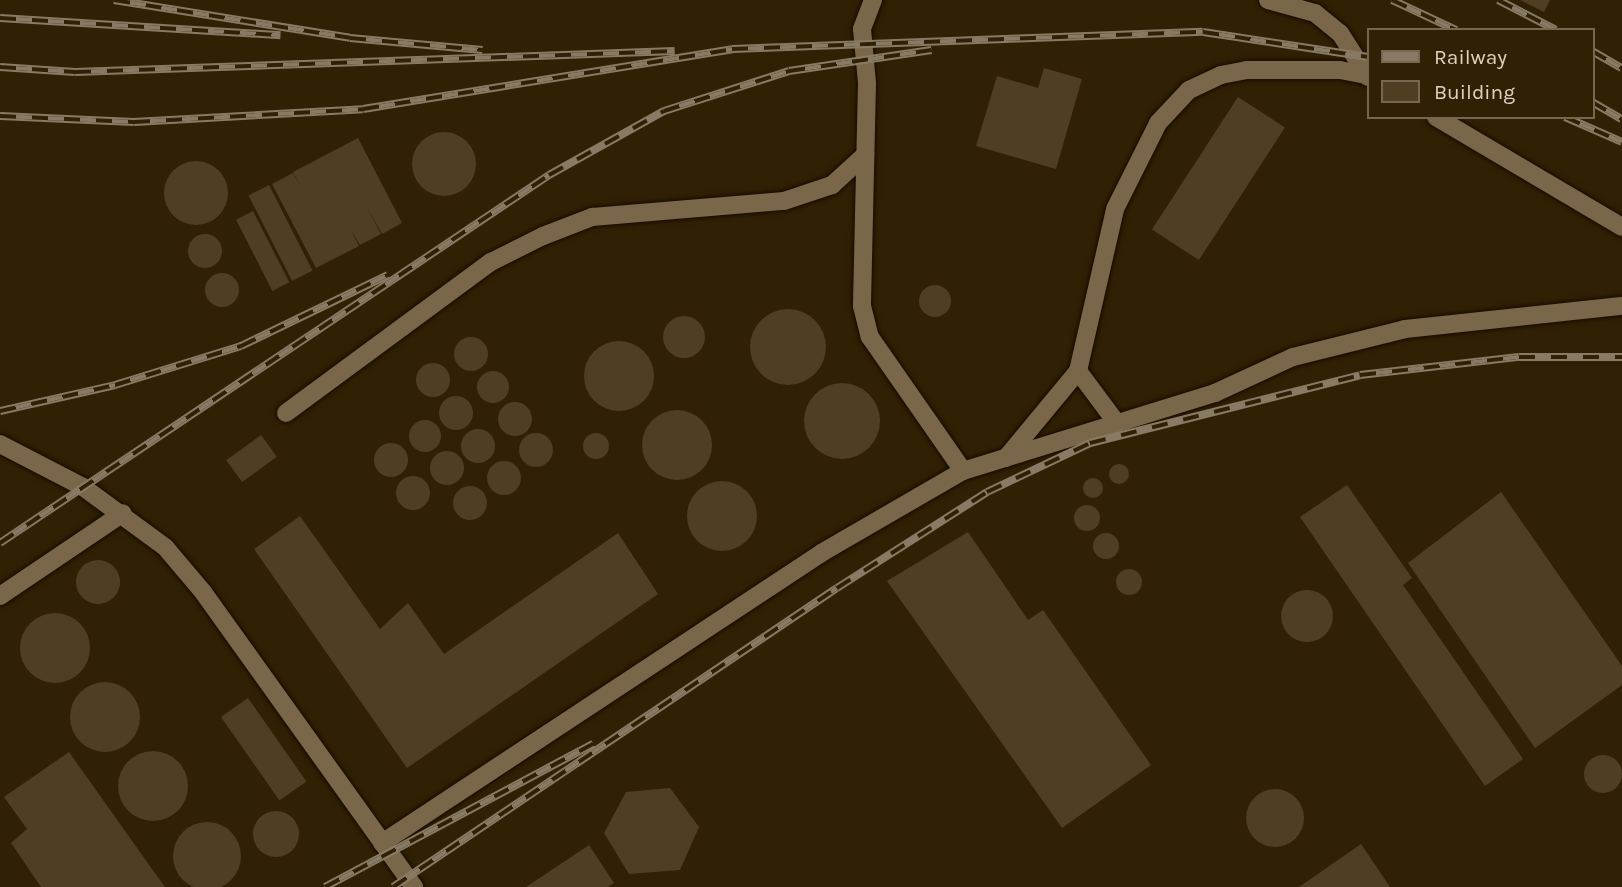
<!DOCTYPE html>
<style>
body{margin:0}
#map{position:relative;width:1622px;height:887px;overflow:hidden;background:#312104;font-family:Karla,sans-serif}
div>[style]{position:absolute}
.building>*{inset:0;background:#4f3e22;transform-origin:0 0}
.round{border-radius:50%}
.roads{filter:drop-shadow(0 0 2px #170b00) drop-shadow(0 0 2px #170b00)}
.service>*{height:18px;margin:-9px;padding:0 9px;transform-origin:9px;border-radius:9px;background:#7a674a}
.rail>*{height:8px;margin-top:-4px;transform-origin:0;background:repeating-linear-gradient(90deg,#312104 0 16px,#887a64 0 32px);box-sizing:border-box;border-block:2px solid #887a64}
span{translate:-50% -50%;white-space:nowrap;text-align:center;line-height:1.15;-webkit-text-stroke:7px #312104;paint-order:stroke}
.legend{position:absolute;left:1367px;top:28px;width:228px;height:91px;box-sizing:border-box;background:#312104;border:2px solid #766850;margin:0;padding:9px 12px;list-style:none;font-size:21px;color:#ded3c3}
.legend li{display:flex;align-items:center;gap:14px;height:35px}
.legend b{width:35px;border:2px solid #766850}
</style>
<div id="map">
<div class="building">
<i style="clip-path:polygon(1520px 0,1550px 0,1544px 12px)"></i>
<i style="clip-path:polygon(1044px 68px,1082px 79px,1056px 169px,976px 146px,997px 76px,1038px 88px)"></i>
<i style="left:1238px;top:97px;width:56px;height:158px;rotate:33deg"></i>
<i class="round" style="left:412px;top:132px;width:64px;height:64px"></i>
<i style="clip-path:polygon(358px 138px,402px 223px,382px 234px,366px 206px,381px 234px,360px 245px,351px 230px,359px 246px,316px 268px,272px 184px,293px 173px,301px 187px,293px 172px)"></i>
<i class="round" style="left:164px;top:161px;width:64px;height:64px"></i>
<i style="left:269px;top:185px;width:96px;height:23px;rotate:63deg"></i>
<i style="left:253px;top:211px;width:80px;height:19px;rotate:63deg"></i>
<i class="round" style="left:188px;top:234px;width:34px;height:34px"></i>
<i class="round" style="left:205px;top:273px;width:34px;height:34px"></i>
<i class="round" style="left:919px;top:285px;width:32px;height:32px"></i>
<i class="round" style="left:750px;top:309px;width:76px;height:76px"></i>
<i class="round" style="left:663px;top:316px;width:42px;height:42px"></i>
<i class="round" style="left:454px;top:337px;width:34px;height:34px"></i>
<i class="round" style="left:584px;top:341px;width:70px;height:70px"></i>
<i class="round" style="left:416px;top:363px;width:34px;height:34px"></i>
<i class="round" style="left:477px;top:371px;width:32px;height:32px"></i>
<i class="round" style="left:804px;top:383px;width:76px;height:76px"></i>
<i class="round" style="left:439px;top:396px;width:34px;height:34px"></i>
<i class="round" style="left:498px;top:402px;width:34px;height:34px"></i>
<i class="round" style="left:642px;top:410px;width:70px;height:70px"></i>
<i class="round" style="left:409px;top:420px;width:32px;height:32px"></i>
<i class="round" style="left:461px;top:429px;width:34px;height:34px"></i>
<i class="round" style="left:583px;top:433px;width:26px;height:26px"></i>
<i class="round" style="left:519px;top:433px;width:34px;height:34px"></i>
<i style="left:261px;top:435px;width:27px;height:43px;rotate:54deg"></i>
<i class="round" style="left:374px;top:443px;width:34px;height:34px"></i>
<i class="round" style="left:430px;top:451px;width:34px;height:34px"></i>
<i class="round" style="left:487px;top:461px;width:34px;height:34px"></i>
<i class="round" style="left:1109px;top:464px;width:20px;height:20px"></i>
<i class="round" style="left:396px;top:476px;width:34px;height:34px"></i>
<i class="round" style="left:1083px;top:478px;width:20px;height:20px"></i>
<i class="round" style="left:687px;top:481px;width:70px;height:70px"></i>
<i style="clip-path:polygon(1347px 485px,1412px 578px,1403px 585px,1523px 759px,1485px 786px,1300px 517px)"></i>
<i class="round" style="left:453px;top:486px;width:34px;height:34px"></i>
<i style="clip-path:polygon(1501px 492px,1622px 666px,1622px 685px,1535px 748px,1408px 563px)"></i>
<i class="round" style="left:1074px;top:505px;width:26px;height:26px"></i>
<i style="clip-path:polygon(300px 516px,380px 629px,408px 603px,444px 654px,618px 533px,658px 594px,407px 768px,254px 549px)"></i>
<i style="clip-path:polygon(968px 532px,1028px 620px,1043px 610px,1151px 765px,1062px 828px,887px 581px)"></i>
<i class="round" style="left:1093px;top:533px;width:26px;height:26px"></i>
<i class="round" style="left:76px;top:560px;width:44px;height:44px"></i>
<i class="round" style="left:1116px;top:569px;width:26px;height:26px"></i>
<i class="round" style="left:1281px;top:590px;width:52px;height:52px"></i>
<i class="round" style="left:20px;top:613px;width:70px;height:70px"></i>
<i class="round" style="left:70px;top:682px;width:70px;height:70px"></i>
<i style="left:248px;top:698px;width:102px;height:33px;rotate:55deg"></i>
<i class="round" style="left:118px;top:751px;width:70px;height:70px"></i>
<i style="clip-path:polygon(69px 752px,152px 869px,165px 887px,41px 887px,11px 843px,27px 829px,4px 797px)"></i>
<i class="round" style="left:1584px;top:755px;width:38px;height:38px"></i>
<i style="clip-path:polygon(670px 788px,699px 827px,680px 870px,629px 874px,604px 833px,626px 792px)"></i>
<i class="round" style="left:1246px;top:789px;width:58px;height:58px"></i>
<i class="round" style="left:253px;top:811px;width:46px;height:46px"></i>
<i class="round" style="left:173px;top:822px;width:68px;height:68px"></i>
<i style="clip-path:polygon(1361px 844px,1390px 887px,1299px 887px)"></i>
<i style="clip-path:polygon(589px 845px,614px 883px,608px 887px,526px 887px)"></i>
</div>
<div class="roads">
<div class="service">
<i style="left:873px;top:0;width:31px;rotate:111deg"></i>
<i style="left:862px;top:29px;width:54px;rotate:84.7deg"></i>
<i style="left:867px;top:83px;width:223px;rotate:91.3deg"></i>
<i style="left:862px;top:306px;width:32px;rotate:76deg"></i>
<i style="left:870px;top:337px;width:163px;rotate:55.2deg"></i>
<i style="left:1268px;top:0;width:49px;rotate:15.5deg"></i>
<i style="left:1315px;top:13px;width:32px;rotate:39deg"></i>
<i style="left:1340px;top:33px;width:52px;rotate:57.5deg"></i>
<i style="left:1436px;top:117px;width:216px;rotate:30.6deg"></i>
<i style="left:1078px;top:371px;width:166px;rotate:-77.1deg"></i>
<i style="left:1115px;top:209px;width:96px;rotate:-63.4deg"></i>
<i style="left:1158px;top:123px;width:45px;rotate:-46.8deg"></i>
<i style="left:1189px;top:90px;width:35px;rotate:-25deg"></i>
<i style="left:1221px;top:75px;width:25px;rotate:-11deg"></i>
<i style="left:1246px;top:70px;width:94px"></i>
<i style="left:1340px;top:70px;width:25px;rotate:11deg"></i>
<i style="left:286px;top:413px;width:255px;rotate:-36.4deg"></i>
<i style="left:491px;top:262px;width:58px;rotate:-26.6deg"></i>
<i style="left:543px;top:236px;width:53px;rotate:-21.2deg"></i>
<i style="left:592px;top:217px;width:193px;rotate:-4.8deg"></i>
<i style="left:784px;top:201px;width:51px;rotate:-18.4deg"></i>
<i style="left:832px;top:185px;width:45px;rotate:-42.3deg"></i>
<i style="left:0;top:444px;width:93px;rotate:27.4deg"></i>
<i style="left:83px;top:487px;width:102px;rotate:36.2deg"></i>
<i style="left:165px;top:547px;width:59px;rotate:49.8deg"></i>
<i style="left:203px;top:592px;width:363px;rotate:54.4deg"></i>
<i style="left:1006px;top:458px;width:113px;rotate:-50.4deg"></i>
<i style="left:1078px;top:371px;width:64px;rotate:53.3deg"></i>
<i style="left:0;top:596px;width:148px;rotate:-34deg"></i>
<i style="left:382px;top:843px;width:528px;rotate:-33.42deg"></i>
<i style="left:823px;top:552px;width:162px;rotate:-30.1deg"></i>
<i style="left:963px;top:471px;width:264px;rotate:-17.2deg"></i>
<i style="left:1215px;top:393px;width:86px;rotate:-24.8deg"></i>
<i style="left:1293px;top:357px;width:115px;rotate:-14deg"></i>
<i style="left:1405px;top:329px;width:218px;rotate:-6.1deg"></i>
</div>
</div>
<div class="rail">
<i style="left:114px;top:0;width:239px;rotate:9.1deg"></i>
<i style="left:350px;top:38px;width:133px;rotate:5.2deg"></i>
<i style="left:1392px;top:0;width:71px;rotate:25.1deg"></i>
<i style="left:1498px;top:0;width:65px;rotate:27.3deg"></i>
<i style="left:0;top:18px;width:281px;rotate:3.5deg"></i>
<i style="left:1592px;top:51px;width:34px;rotate:30deg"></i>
<i style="left:0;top:67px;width:75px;rotate:3.8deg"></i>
<i style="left:75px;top:72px;width:600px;rotate:-2deg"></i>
<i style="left:1592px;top:102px;width:34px;rotate:30deg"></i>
<i style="left:0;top:116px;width:134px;rotate:2.6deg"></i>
<i style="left:134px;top:122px;width:229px;rotate:-3.2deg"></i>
<i style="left:363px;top:109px;width:374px;rotate:-9.2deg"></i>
<i style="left:732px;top:49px;width:471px;rotate:-2.1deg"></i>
<i style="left:1203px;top:32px;width:167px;rotate:8.6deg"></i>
<i style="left:1565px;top:117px;width:62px;rotate:23.7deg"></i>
<i style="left:0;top:411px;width:118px;rotate:-12.7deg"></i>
<i style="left:115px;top:385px;width:132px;rotate:-17.2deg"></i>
<i style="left:241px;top:346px;width:163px;rotate:-25.8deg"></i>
<i style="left:0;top:543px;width:661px;rotate:-33.83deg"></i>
<i style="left:549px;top:175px;width:132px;rotate:-29.1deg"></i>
<i style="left:664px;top:111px;width:131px;rotate:-17.7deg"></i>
<i style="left:789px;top:71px;width:144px;rotate:-8.4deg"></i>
<i style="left:325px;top:887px;width:304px;rotate:-28.1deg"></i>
<i style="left:393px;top:887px;width:535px;rotate:-33.96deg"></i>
<i style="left:837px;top:588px;width:178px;rotate:-32.6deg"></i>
<i style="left:987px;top:492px;width:114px;rotate:-25.4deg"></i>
<i style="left:1090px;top:443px;width:278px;rotate:-14.1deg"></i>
<i style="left:1360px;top:375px;width:160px;rotate:-6.5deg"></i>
<i style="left:1519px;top:357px;width:103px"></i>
</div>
<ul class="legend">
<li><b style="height:9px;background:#887a64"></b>Railway</li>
<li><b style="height:19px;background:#4f3e22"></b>Building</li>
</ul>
</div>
